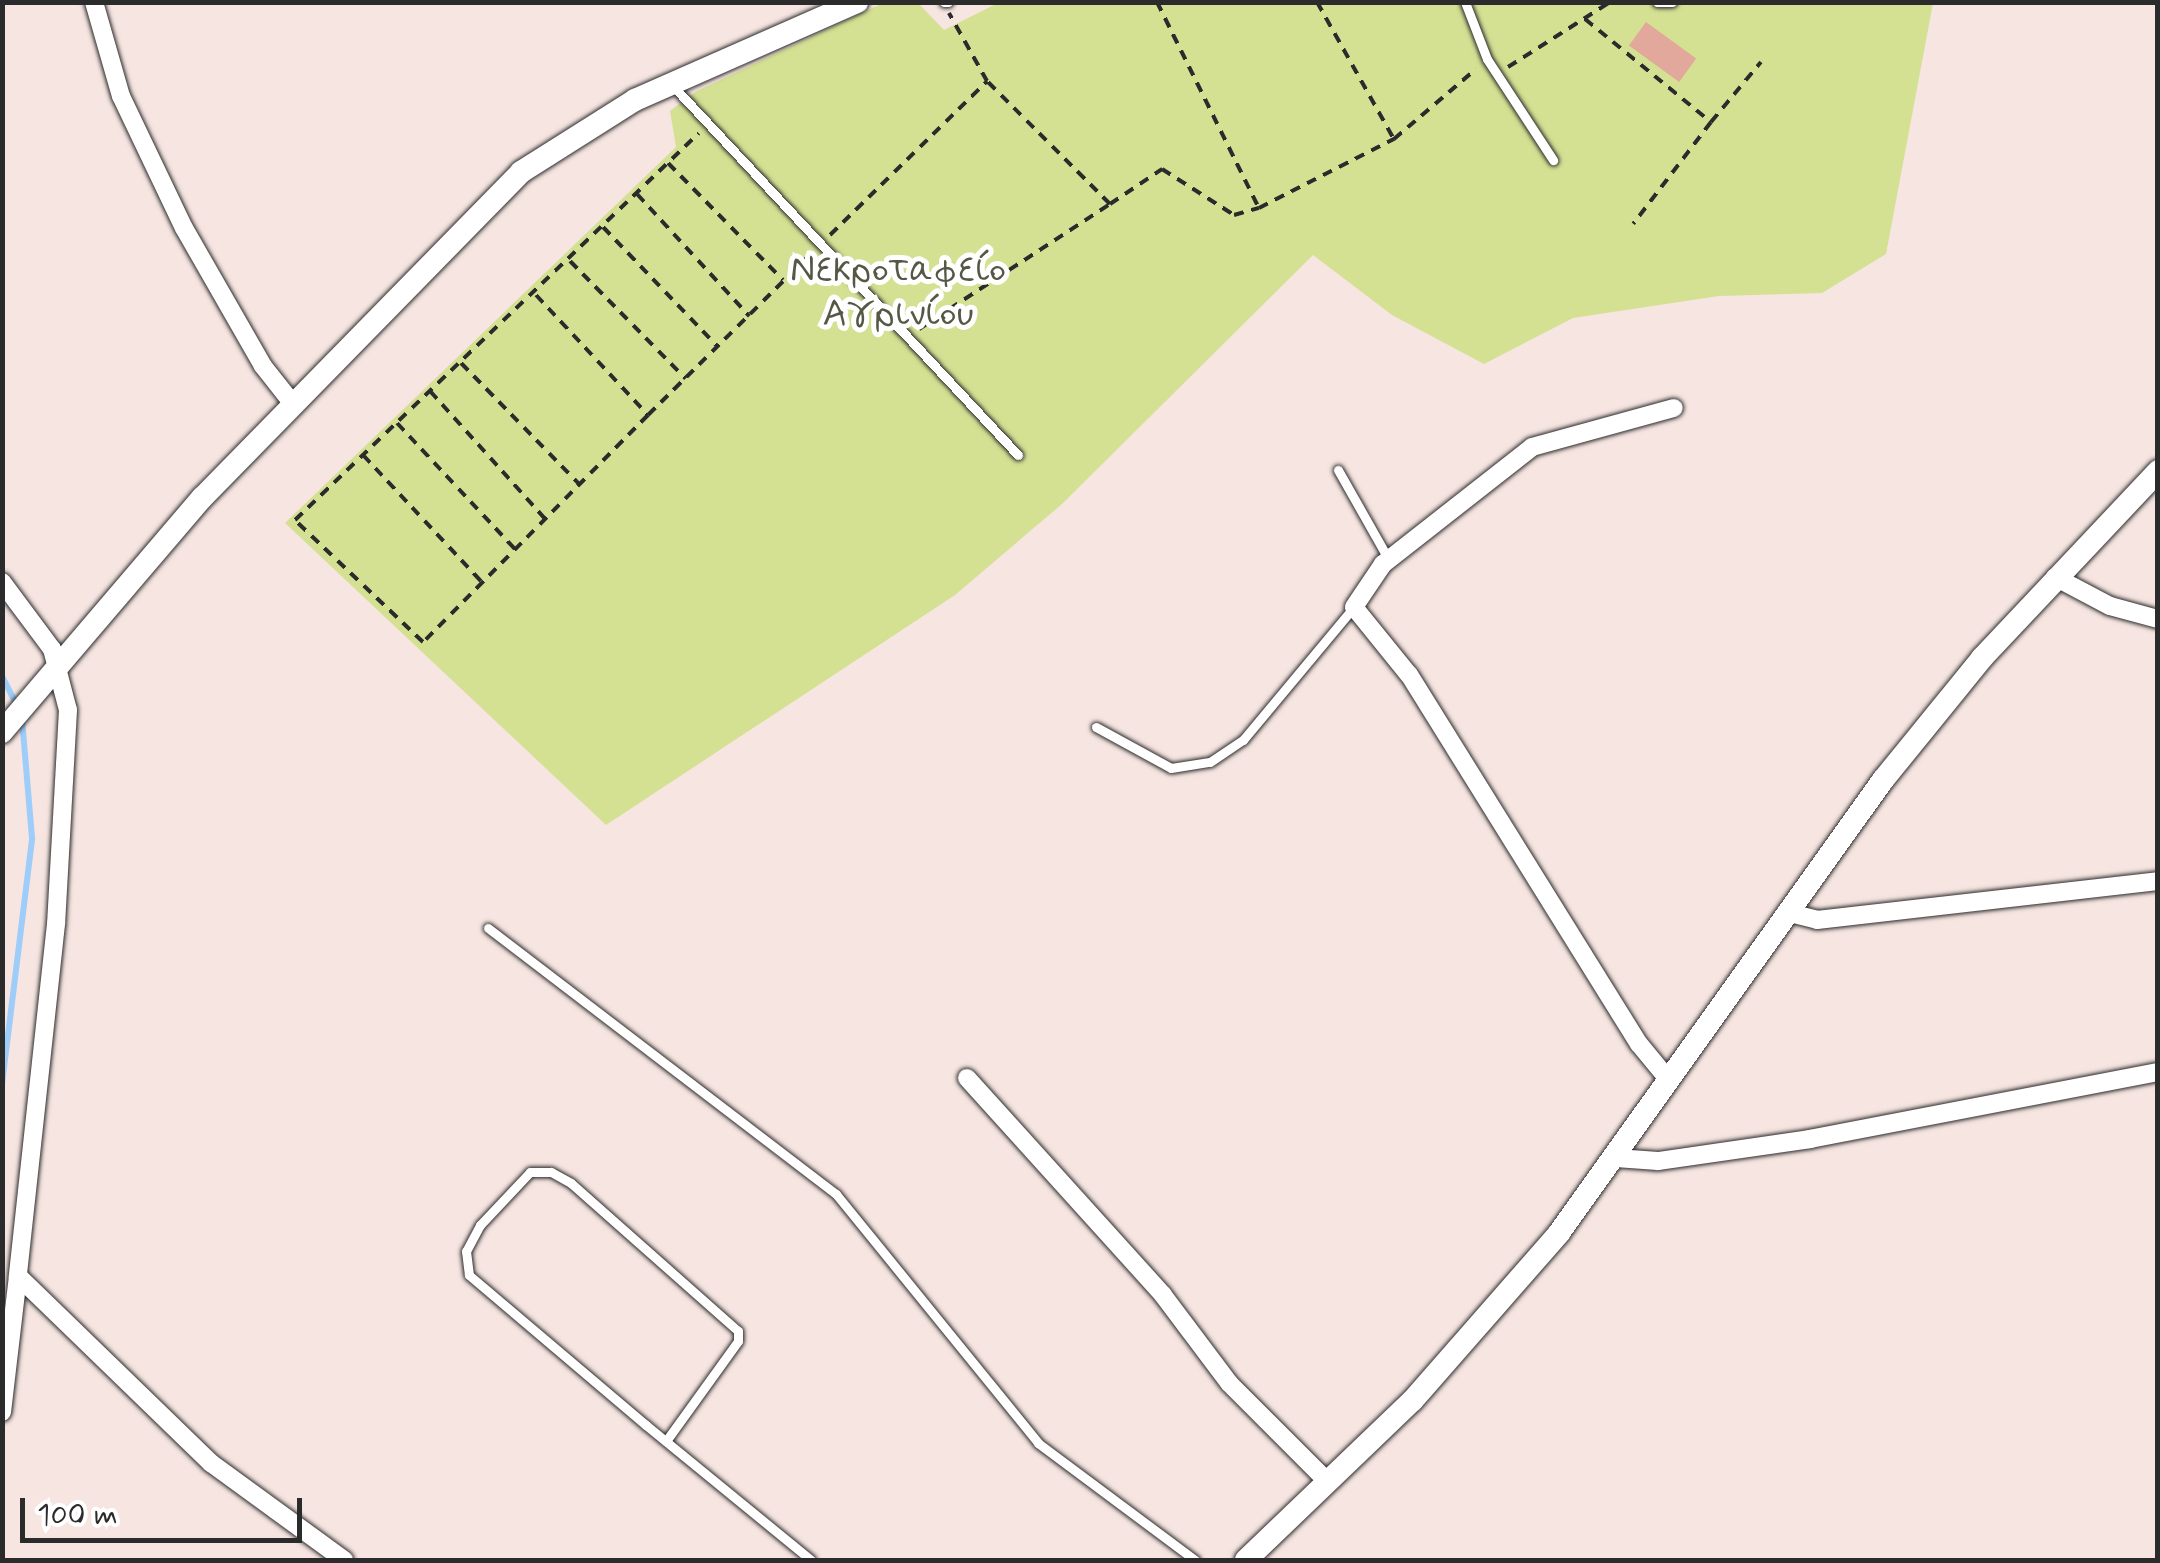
<!DOCTYPE html>
<meta charset="utf-8">
<style>
body{margin:0}
#map{position:relative;width:2160px;height:1563px;overflow:hidden;background:#f6e5e1;font-family:Mynerve,sans-serif}
div>[style]{position:absolute}
.green>*{inset:0;background:#d4e193}
.stream>*{height:6px;margin:-3px;padding:0 3px;transform-origin:3px;border-radius:3px;background:#9ecdfa}
.building>*{inset:0;background:#e1a89b;transform-origin:0 0}
.path>*{height:4px;margin-top:-2px;transform-origin:0;background:repeating-linear-gradient(90deg,#2b2b2b 0 10px,transparent 0 18px)}
.roads{filter:drop-shadow(0 0 2px #2b2b2b) drop-shadow(0 0 2px #2b2b2b)}
.service>*{height:9px;margin:-4.5px;padding:0 4.5px;transform-origin:4.5px;border-radius:4.5px;background:#fff}
.minor>*{height:18px;margin:-9px;padding:0 9px;transform-origin:9px;border-radius:9px;background:#fff}
.tertiary>*{height:22px;margin:-11px;padding:0 11px;transform-origin:11px;border-radius:11px;background:#fff}
span{translate:-50% -50%;white-space:nowrap;text-align:center;line-height:1.15;-webkit-text-stroke:10px #fff;paint-order:stroke}
.park-label{font-size:38px;color:#555845}
.frame{position:absolute;inset:0;border:5px solid #2b2b2b;pointer-events:none}
.scale{position:absolute;left:20px;top:1498px;width:282px;height:45px;box-sizing:border-box;border:5px solid #2b2b2b;border-top:0;padding-left:12px;font-size:30px;line-height:35px;white-space:nowrap;color:#2b2b2b;-webkit-text-stroke:8px #fff;paint-order:stroke}
</style>
<div id="map">
<div class="green">
<i style="clip-path:polygon(1000px 2px,1933px 3px,1886px 254px,1822px 293px,1719px 296px,1573px 318px,1484px 364px,1392px 315px,1313px 255px,1062px 504px,955px 595px,606px 825px,285px 523px,676px 147px,670px 111px,697px 91px,883px 3px,918px 3px,944px 30px)"></i>
</div>
<div class="stream">
<i style="left:2px;top:676px;width:34px;rotate:63deg"></i>
<i style="left:2px;top:1084px;width:248px;rotate:-83deg"></i>
<i style="left:32px;top:838px;width:120px;rotate:-94.8deg"></i>
</div>
<div class="building">
<i style="left:1646px;top:22px;width:62px;height:29px;rotate:36deg"></i>
</div>
<div class="path">
<i style="left:1157px;top:2px;width:230px;rotate:63.7deg"></i>
<i style="left:1259px;top:208px;width:152px;rotate:-27.1deg"></i>
<i style="left:1394px;top:139px;width:108px;rotate:-40.5deg"></i>
<i style="left:1317px;top:2px;width:157px;rotate:60.7deg"></i>
<i style="left:1585px;top:19px;width:163px;rotate:39.3deg"></i>
<i style="left:1711px;top:122px;width:128px;rotate:127.4deg"></i>
<i style="left:1508px;top:67px;width:121px;rotate:-32.5deg"></i>
<i style="left:1711px;top:122px;width:78px;rotate:-50.2deg"></i>
<i style="left:668px;top:163px;width:164px;rotate:45.5deg"></i>
<i style="left:637px;top:194px;width:166px;rotate:47.4deg"></i>
<i style="left:1110px;top:204px;width:63px;rotate:-33.9deg"></i>
<i style="left:1162px;top:169px;width:85px;rotate:32.6deg"></i>
<i style="left:1234px;top:215px;width:26px;rotate:-16deg"></i>
<i style="left:603px;top:227px;width:165px;rotate:46.2deg"></i>
<i style="left:830px;top:235px;width:220px;rotate:-44.4deg"></i>
<i style="left:570px;top:261px;width:165px;rotate:45.5deg"></i>
<i style="left:536px;top:295px;width:164px;rotate:47deg"></i>
<i style="left:648px;top:415px;width:232px;rotate:-44.7deg"></i>
<i style="left:919px;top:329px;width:228px;rotate:-33.2deg"></i>
<i style="left:1110px;top:204px;width:174px;rotate:-135deg"></i>
<i style="left:987px;top:81px;width:78px;rotate:-119.2deg"></i>
<i style="left:461px;top:363px;width:170px;rotate:45.7deg"></i>
<i style="left:430px;top:391px;width:173px;rotate:48deg"></i>
<i style="left:648px;top:415px;width:320px;rotate:134.7deg"></i>
<i style="left:423px;top:642px;width:177px;rotate:-136.4deg"></i>
<i style="left:295px;top:520px;width:559px;rotate:-43.77deg"></i>
<i style="left:397px;top:423px;width:173px;rotate:46.9deg"></i>
<i style="left:363px;top:455px;width:174px;rotate:46.9deg"></i>
</div>
<div class="roads">
<div class="service">
<i style="left:944px;top:2px;width:4px"></i>
<i style="left:1465px;top:2px;width:61px;rotate:68.9deg"></i>
<i style="left:1487px;top:59px;width:121px;rotate:56.8deg"></i>
<i style="left:1657px;top:2px;width:15px"></i>
<i style="left:673px;top:86px;width:505px;rotate:46.93deg"></i>
<i style="left:1338px;top:470px;width:103px;rotate:60.5deg"></i>
<i style="left:1096px;top:727px;width:85px;rotate:28.7deg"></i>
<i style="left:1171px;top:768px;width:39px;rotate:-9deg"></i>
<i style="left:1210px;top:762px;width:40px;rotate:-34deg"></i>
<i style="left:1243px;top:740px;width:173px;rotate:-50.2deg"></i>
<i style="left:488px;top:928px;width:438px;rotate:37.4deg"></i>
<i style="left:836px;top:1194px;width:321px;rotate:50.9deg"></i>
<i style="left:1038px;top:1443px;width:196px;rotate:36.7deg"></i>
<i style="left:666px;top:1441px;width:123px;rotate:-54.2deg"></i>
<i style="left:738px;top:1341px;width:10px;rotate:-90deg"></i>
<i style="left:738px;top:1331px;width:223px;rotate:-138.5deg"></i>
<i style="left:571px;top:1183px;width:23px;rotate:-151deg"></i>
<i style="left:551px;top:1172px;width:21px;rotate:180deg"></i>
<i style="left:530px;top:1172px;width:73px;rotate:133.3deg"></i>
<i style="left:480px;top:1225px;width:30px;rotate:118deg"></i>
<i style="left:466px;top:1251px;width:24px;rotate:83deg"></i>
<i style="left:469px;top:1275px;width:232px;rotate:40.3deg"></i>
<i style="left:646px;top:1425px;width:213px;rotate:39.3deg"></i>
</div>
<div class="minor">
<i style="left:94px;top:2px;width:98px;rotate:74deg"></i>
<i style="left:121px;top:96px;width:146px;rotate:64.5deg"></i>
<i style="left:184px;top:228px;width:159px;rotate:60.2deg"></i>
<i style="left:263px;top:366px;width:48px;rotate:51.7deg"></i>
<i style="left:2055px;top:577px;width:62px;rotate:27.8deg"></i>
<i style="left:2110px;top:606px;width:50px;rotate:15.2deg"></i>
<i style="left:2px;top:582px;width:84px;rotate:53.3deg"></i>
<i style="left:52px;top:649px;width:63px;rotate:75.3deg"></i>
<i style="left:68px;top:710px;width:214px;rotate:93.2deg"></i>
<i style="left:56px;top:924px;width:354px;rotate:96.2deg"></i>
<i style="left:18px;top:1276px;width:269px;rotate:44.1deg"></i>
<i style="left:211px;top:1463px;width:165px;rotate:36.1deg"></i>
<i style="left:1786px;top:912px;width:32px;rotate:14deg"></i>
<i style="left:1817px;top:920px;width:343px;rotate:-6.5deg"></i>
<i style="left:967px;top:1078px;width:292px;rotate:47.9deg"></i>
<i style="left:1163px;top:1295px;width:110px;rotate:53.1deg"></i>
<i style="left:1229px;top:1383px;width:139px;rotate:45deg"></i>
<i style="left:1668px;top:1079px;width:45px;rotate:-129.6deg"></i>
<i style="left:1639px;top:1044px;width:435px;rotate:-121.9deg"></i>
<i style="left:1409px;top:675px;width:87px;rotate:-129deg"></i>
<i style="left:1354px;top:607px;width:52px;rotate:-56deg"></i>
<i style="left:1383px;top:564px;width:189px;rotate:-38.1deg"></i>
<i style="left:1532px;top:447px;width:147px;rotate:-15.4deg"></i>
<i style="left:1616px;top:1158px;width:42px;rotate:4.1deg"></i>
<i style="left:1658px;top:1161px;width:154px;rotate:-8.2deg"></i>
<i style="left:1810px;top:1139px;width:354px;rotate:-10.9deg"></i>
<i style="left:2px;top:1412px;width:137px;rotate:-83.3deg"></i>
</div>
<div class="tertiary">
<i style="left:2px;top:732px;width:308px;rotate:-49.5deg"></i>
<i style="left:202px;top:498px;width:456px;rotate:-45.6deg"></i>
<i style="left:521px;top:172px;width:135px;rotate:-32.3deg"></i>
<i style="left:635px;top:100px;width:243px;rotate:-23.8deg"></i>
<i style="left:1246px;top:1560px;width:231px;rotate:-43.8deg"></i>
<i style="left:1413px;top:1400px;width:222px;rotate:-48.8deg"></i>
<i style="left:1559px;top:1233px;width:557px;rotate:-54.43deg"></i>
<i style="left:1883px;top:780px;width:157px;rotate:-50.9deg"></i>
<i style="left:1982px;top:658px;width:257px;rotate:-46.7deg"></i>
</div>
</div>
<div class="park-label">
<span style="left:898px;top:293px">Νεκροταφείο<br>Αγρινίου</span>
</div>
<div class="frame"></div>
<div class="scale">100 m</div>
</div>
